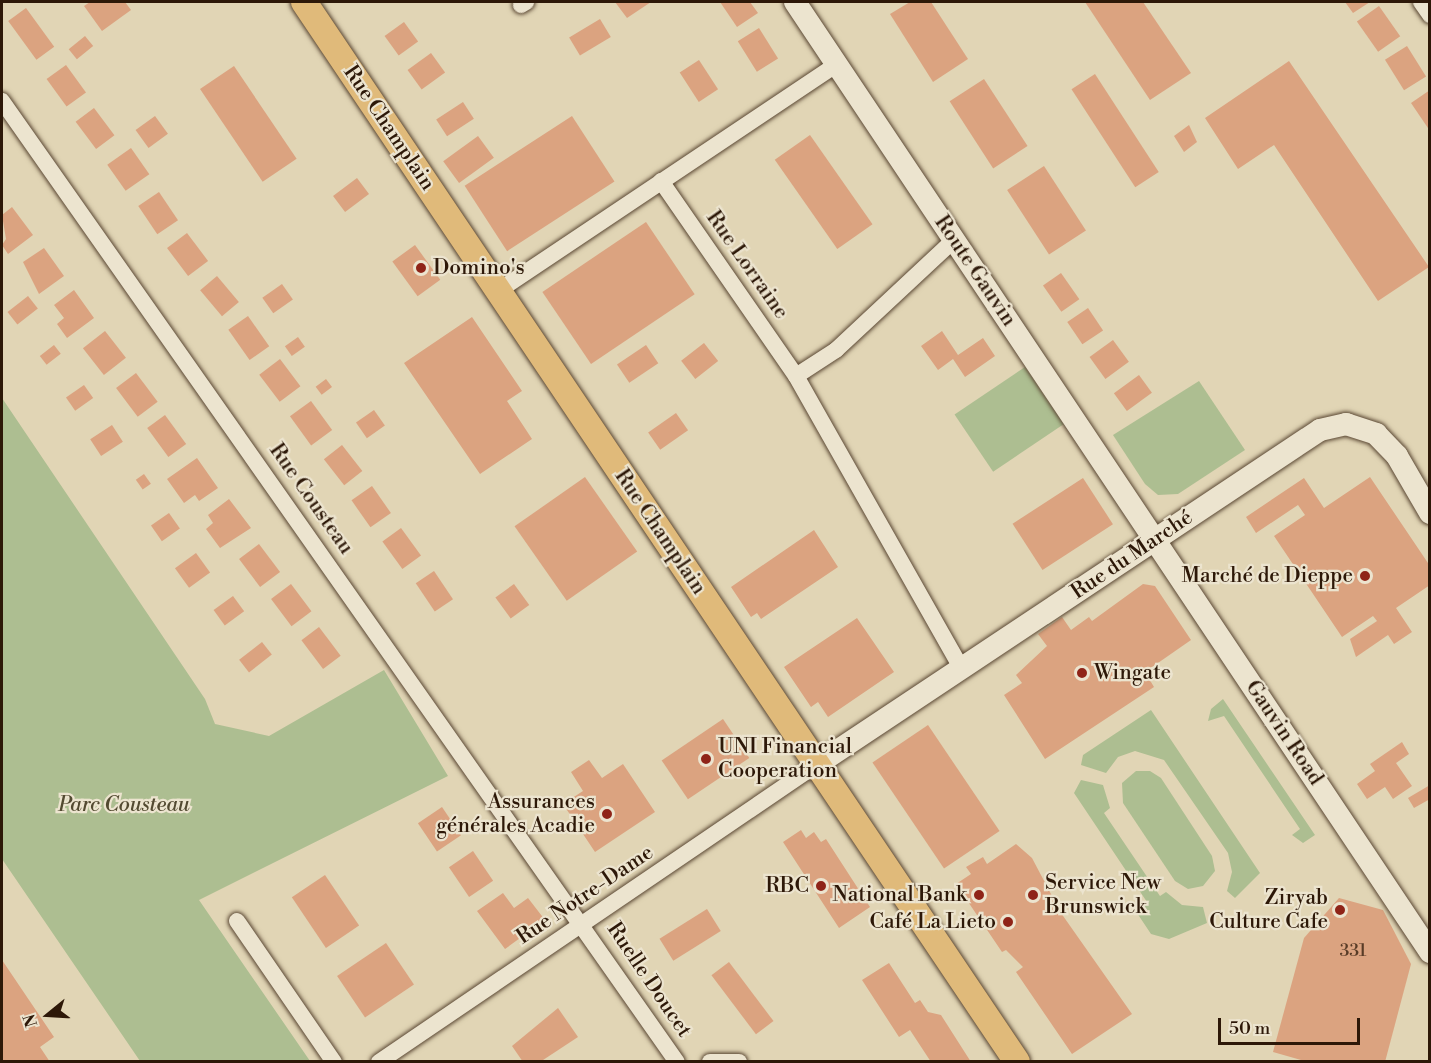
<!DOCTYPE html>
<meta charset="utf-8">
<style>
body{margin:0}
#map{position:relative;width:1431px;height:1063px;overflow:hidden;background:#e1d5b5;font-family:"Libre Bodoni",serif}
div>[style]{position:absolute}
.green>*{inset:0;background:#adbe91;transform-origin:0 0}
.building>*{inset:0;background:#dba380;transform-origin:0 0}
.roads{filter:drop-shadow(0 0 2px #5a4733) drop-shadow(0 0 2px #5a4733)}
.street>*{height:16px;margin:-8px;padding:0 8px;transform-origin:8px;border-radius:8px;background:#ece4cf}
.secondary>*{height:22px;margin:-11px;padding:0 11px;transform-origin:11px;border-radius:11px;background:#ece4cf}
.primary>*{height:26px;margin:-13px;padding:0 13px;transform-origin:13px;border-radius:13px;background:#e0ba7a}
.dots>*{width:16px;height:16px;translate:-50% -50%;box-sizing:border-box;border:3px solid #ece4cf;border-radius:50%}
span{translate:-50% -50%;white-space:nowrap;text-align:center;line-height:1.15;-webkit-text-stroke:4.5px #ece4cf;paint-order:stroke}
.number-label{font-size:18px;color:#583b26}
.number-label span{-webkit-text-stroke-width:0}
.street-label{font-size:21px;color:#2d1808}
.poi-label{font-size:21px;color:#2d1808}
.left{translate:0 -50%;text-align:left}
.right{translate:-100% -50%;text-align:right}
.park-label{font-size:21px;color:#534a31;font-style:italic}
.frame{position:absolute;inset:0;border:3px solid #2d1808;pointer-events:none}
.north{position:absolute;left:18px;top:985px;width:60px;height:60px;-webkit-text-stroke:4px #ece4cf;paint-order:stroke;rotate:252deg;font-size:16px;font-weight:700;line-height:24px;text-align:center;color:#2d1808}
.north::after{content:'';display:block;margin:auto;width:21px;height:27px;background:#2d1808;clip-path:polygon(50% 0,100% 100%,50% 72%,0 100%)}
.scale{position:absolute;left:1218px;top:1018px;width:142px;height:27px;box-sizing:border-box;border:3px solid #2d1808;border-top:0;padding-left:8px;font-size:18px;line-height:21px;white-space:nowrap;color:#2d1808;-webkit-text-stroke:4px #ece4cf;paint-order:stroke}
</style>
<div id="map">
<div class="green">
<i style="left:1025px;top:367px;width:69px;height:85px;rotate:56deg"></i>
<i style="clip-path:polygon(1199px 381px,1245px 450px,1178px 494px,1158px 495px,1145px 484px,1113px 435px)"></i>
<i style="clip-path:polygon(2px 398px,205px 699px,215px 724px,269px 736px,384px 670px,448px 776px,199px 900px,310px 1061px,140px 1061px,2px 859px)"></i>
<i style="clip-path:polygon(1223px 699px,1315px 835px,1303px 843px,1292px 835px,1300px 829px,1224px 716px,1208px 721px,1211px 709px)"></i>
<i style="clip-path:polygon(1151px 710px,1260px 873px,1235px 898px,1227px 891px,1232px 872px,1228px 853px,1164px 760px,1135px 751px,1118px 757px,1106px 773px,1081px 765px,1083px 755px)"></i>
<i style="clip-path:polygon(1136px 771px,1150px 771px,1161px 778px,1212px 856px,1215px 871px,1203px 886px,1188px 889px,1175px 881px,1123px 803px,1122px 783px)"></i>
<i style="clip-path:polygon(1081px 780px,1103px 785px,1110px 808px,1104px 813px,1160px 896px,1166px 892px,1182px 905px,1203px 907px,1207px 923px,1169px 939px,1151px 934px,1137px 913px,1147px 902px,1074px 793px)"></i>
</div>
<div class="building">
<i style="clip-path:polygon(90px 2px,125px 2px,131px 10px,102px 31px,84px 6px)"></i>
<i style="clip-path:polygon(615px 2px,651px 2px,627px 18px)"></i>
<i style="clip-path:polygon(720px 2px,750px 2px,758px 13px,737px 27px)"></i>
<i style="clip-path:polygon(910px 2px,931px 2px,968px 59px,933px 82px,890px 14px)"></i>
<i style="clip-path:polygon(1085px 2px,1143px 2px,1191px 73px,1150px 100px)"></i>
<i style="clip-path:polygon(1345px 2px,1370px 2px,1353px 13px)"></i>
<i style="left:1379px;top:6px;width:37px;height:27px;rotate:55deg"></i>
<i style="left:26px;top:8px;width:48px;height:22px;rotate:54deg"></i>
<i style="left:600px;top:19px;width:21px;height:36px;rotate:59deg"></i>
<i style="left:404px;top:22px;width:24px;height:24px;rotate:54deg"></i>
<i style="left:759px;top:28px;width:36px;height:25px;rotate:58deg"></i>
<i style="left:85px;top:36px;width:13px;height:21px;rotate:51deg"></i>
<i style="left:1407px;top:46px;width:36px;height:26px;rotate:58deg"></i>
<i style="left:431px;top:53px;width:24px;height:29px;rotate:54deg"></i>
<i style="left:699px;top:60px;width:35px;height:23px;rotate:57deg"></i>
<i style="clip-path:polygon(1289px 61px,1429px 267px,1378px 301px,1274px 145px,1238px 169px,1205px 118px)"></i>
<i style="left:66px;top:65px;width:34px;height:24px;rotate:54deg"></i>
<i style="left:234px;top:66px;width:112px;height:41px;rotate:56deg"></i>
<i style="left:1095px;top:74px;width:117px;height:28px;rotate:57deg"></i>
<i style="left:984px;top:79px;width:80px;height:41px;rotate:57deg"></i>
<i style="clip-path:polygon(1430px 90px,1430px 131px,1411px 103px)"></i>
<i style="left:463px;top:102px;width:20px;height:32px;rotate:57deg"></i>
<i style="left:94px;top:108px;width:34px;height:23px;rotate:53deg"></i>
<i style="left:155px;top:116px;width:22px;height:24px;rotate:54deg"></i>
<i style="left:572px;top:116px;width:78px;height:128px;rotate:57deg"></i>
<i style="clip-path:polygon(1189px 125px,1197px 142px,1184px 152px,1174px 136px)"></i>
<i style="left:810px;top:135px;width:109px;height:43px;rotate:55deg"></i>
<i style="left:478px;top:136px;width:27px;height:43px;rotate:54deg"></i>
<i style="left:131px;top:148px;width:32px;height:29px;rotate:55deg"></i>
<i style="left:1044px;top:166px;width:77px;height:44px;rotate:57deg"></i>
<i style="left:357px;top:178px;width:20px;height:30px;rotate:53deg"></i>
<i style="left:159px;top:192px;width:34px;height:25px;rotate:56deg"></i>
<i style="clip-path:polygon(12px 207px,33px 235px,8px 254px,2px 245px,6px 239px,2px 215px)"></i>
<i style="left:646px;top:222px;width:87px;height:125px;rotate:56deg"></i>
<i style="left:187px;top:233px;width:35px;height:25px;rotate:53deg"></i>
<i style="left:415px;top:245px;width:43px;height:28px;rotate:54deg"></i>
<i style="clip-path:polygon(44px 248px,64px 276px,39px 294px,23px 262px)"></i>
<i style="left:1061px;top:273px;width:32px;height:22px;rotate:55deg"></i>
<i style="left:217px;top:276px;width:34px;height:22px;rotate:50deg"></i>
<i style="left:282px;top:284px;width:19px;height:24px;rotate:55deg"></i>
<i style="clip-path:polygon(74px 290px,94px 318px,67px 338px,57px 324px,64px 318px,54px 305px)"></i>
<i style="left:28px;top:296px;width:16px;height:26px;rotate:52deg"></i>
<i style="left:1088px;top:308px;width:27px;height:25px;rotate:56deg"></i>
<i style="left:248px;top:316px;width:37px;height:24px;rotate:55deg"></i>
<i style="clip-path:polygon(472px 317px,522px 391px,507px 401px,532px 439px,480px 474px,404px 363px)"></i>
<i style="left:105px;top:331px;width:34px;height:28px;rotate:52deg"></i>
<i style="clip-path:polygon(942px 331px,958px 355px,983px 338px,995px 356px,965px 377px,953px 359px,938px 370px,921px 346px)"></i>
<i style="left:298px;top:337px;width:12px;height:16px;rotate:55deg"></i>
<i style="left:1113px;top:340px;width:27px;height:29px;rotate:54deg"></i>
<i style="left:704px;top:343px;width:23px;height:29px;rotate:52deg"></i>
<i style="left:54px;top:345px;width:11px;height:18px;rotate:52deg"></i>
<i style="left:646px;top:345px;width:22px;height:35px;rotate:56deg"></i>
<i style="left:280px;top:359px;width:34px;height:26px;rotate:53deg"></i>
<i style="left:136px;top:373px;width:36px;height:25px;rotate:53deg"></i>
<i style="left:1139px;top:375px;width:22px;height:31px;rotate:54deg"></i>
<i style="left:326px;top:379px;width:10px;height:13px;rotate:53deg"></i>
<i style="left:84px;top:385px;width:16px;height:22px;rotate:55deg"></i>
<i style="left:311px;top:401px;width:36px;height:26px;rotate:54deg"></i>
<i style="left:374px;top:410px;width:19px;height:22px;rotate:55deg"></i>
<i style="left:676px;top:413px;width:21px;height:34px;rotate:55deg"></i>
<i style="left:165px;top:415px;width:36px;height:22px;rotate:54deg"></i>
<i style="left:112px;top:425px;width:20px;height:26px;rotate:57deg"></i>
<i style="left:342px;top:445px;width:33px;height:23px;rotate:52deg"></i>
<i style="clip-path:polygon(197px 458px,218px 488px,199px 501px,195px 495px,184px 503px,167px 479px)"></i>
<i style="left:144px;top:474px;width:12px;height:10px;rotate:55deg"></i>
<i style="left:585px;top:477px;width:91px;height:86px;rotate:55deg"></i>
<i style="clip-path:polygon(1370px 477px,1430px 566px,1430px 585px,1396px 608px,1412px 632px,1394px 644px,1388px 635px,1356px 657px,1350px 639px,1377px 621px,1373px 616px,1342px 637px,1274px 536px,1305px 515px,1298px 505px,1256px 533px,1246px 517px,1304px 478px,1324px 508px)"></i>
<i style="left:1083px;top:478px;width:55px;height:84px;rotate:57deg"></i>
<i style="left:372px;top:486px;width:33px;height:25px;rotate:55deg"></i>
<i style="clip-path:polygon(229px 499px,251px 528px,220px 548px,206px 529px,213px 523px,208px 515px)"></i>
<i style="left:169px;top:513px;width:19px;height:22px;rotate:55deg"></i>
<i style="left:401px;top:528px;width:34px;height:23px;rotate:54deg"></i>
<i style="clip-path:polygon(814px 530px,838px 567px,761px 619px,757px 613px,751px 617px,731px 587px)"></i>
<i style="left:259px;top:544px;width:35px;height:25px;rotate:53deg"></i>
<i style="left:196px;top:553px;width:24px;height:26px;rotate:54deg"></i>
<i style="left:434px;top:571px;width:34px;height:22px;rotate:56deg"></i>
<i style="left:291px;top:584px;width:34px;height:25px;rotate:53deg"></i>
<i style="left:514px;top:584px;width:26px;height:23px;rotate:54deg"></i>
<i style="clip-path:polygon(1143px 584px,1155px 586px,1191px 640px,1145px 672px,1154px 687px,1045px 759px,1004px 695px,1022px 683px,1016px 675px,1047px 646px,1038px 634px,1062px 617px,1071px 630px,1089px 617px,1092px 621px)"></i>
<i style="left:233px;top:596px;width:19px;height:24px;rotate:54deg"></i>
<i style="clip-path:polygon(857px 618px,894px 672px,828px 717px,818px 702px,811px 707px,784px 667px)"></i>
<i style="left:319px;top:627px;width:36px;height:22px;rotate:53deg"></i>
<i style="left:262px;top:642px;width:16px;height:29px;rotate:52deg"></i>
<i style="left:723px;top:719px;width:47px;height:74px;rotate:56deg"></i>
<i style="left:928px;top:725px;width:128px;height:67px;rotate:56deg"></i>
<i style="clip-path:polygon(1402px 742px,1409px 754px,1396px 763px,1412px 786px,1393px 799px,1385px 787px,1367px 799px,1357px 784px,1375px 771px,1370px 764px)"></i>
<i style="clip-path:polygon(589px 760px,602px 778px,623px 764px,655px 812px,595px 852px,563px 804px,583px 791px,571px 772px)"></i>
<i style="clip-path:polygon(1430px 785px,1430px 799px,1414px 808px,1408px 798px)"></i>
<i style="left:442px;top:807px;width:34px;height:29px;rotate:56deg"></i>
<i style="clip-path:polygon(801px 830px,806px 838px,814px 832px,821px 842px,826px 839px,870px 907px,839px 928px,783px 842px)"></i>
<i style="clip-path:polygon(1016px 844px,1032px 858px,1061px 913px,1132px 1014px,1072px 1054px,1016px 972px,1023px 967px,1006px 950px,1002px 952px,956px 884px,971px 874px,966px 867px,983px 857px,987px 864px)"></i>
<i style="left:473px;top:851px;width:36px;height:29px;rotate:56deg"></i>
<i style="left:325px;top:875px;width:61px;height:40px;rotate:56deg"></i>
<i style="clip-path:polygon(503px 893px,514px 908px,528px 898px,545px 920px,505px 949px,477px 911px)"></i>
<i style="clip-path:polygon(1339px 898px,1383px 910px,1411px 964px,1385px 1062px,1308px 1062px,1273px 1052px,1304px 938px)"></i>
<i style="left:707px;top:909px;width:26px;height:56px;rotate:58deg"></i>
<i style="left:386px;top:943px;width:50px;height:59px;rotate:56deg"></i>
<i style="clip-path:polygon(2px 960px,54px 1037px,40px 1047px,50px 1062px,2px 1062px)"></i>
<i style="left:729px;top:962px;width:74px;height:22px;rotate:53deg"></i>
<i style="clip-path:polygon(889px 963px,915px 1003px,920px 1000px,928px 1012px,941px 1015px,971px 1062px,931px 1062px,910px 1030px,899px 1037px,862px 980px)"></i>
<i style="clip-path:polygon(558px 1008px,578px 1037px,540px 1062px,523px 1062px,512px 1046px)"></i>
</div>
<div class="roads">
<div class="street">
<i style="left:1421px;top:2px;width:16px;rotate:55deg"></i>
<i style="left:521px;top:5px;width:6px;rotate:-31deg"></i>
<i style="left:2px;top:101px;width:1174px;rotate:54.92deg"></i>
<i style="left:661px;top:181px;width:237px;rotate:55.3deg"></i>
<i style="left:796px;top:376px;width:48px;rotate:-33deg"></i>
<i style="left:836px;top:350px;width:161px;rotate:-43deg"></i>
<i style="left:498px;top:291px;width:408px;rotate:-33.8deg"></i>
<i style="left:796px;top:376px;width:337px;rotate:60.5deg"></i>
<i style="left:237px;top:921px;width:171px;rotate:55.5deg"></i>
<i style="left:379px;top:1062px;width:528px;rotate:-34.2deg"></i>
<i style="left:710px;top:1062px;width:29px"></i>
</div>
<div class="secondary">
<i style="left:795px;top:2px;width:1143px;rotate:56.24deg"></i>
<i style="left:816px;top:765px;width:605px;rotate:-33.61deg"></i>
<i style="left:1320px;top:430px;width:27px;rotate:-13deg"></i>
<i style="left:1346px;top:424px;width:32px;rotate:18deg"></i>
<i style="left:1376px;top:434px;width:30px;rotate:46deg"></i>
<i style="left:1397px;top:456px;width:66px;rotate:59.9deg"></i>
</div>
<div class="primary">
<i style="left:304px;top:2px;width:1277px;rotate:56.07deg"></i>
</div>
</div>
<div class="dots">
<i style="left:421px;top:268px;background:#8f2418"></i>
<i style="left:1365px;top:576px;background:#8f2418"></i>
<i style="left:1082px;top:673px;background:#8f2418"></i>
<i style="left:706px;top:759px;background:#8f2418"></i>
<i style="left:607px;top:814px;background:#8f2418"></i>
<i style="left:821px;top:886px;background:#8f2418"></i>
<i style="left:979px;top:895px;background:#8f2418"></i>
<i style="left:1033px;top:895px;background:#8f2418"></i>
<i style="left:1340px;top:910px;background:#8f2418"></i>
<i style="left:1008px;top:922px;background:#8f2418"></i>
</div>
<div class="number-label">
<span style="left:1353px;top:951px">331</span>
</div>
<div class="street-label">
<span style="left:389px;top:128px;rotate:56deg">Rue Champlain</span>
<span style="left:747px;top:265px;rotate:55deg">Rue Lorraine</span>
<span style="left:975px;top:271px;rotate:56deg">Route Gauvin</span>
<span style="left:311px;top:499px;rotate:55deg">Rue Cousteau</span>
<span style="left:660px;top:532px;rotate:56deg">Rue Champlain</span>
<span style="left:1132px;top:555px;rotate:-34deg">Rue du Marché</span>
<span style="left:1284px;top:733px;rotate:56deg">Gauvin Road</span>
<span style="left:585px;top:895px;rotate:-34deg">Rue Notre-Dame</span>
<span style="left:649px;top:980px;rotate:56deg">Ruelle Doucet</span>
</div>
<div class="poi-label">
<span class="left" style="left:433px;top:268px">Domino's</span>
<span class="right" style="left:1353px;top:576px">Marché de Dieppe</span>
<span class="left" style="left:1094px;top:673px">Wingate</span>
<span class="left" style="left:718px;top:759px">UNI Financial<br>Cooperation</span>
<span class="right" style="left:595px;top:814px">Assurances<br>générales Acadie</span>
<span class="left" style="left:1045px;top:895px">Service New<br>Brunswick</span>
<span class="right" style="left:809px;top:886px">RBC</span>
<span class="right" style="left:967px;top:895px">National Bank</span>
<span class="right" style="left:1328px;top:910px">Ziryab<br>Culture Cafe</span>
<span class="right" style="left:996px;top:922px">Café La Lieto</span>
</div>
<div class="park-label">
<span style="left:124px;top:805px">Parc Cousteau</span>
</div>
<div class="frame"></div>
<div class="north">N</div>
<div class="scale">50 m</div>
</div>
